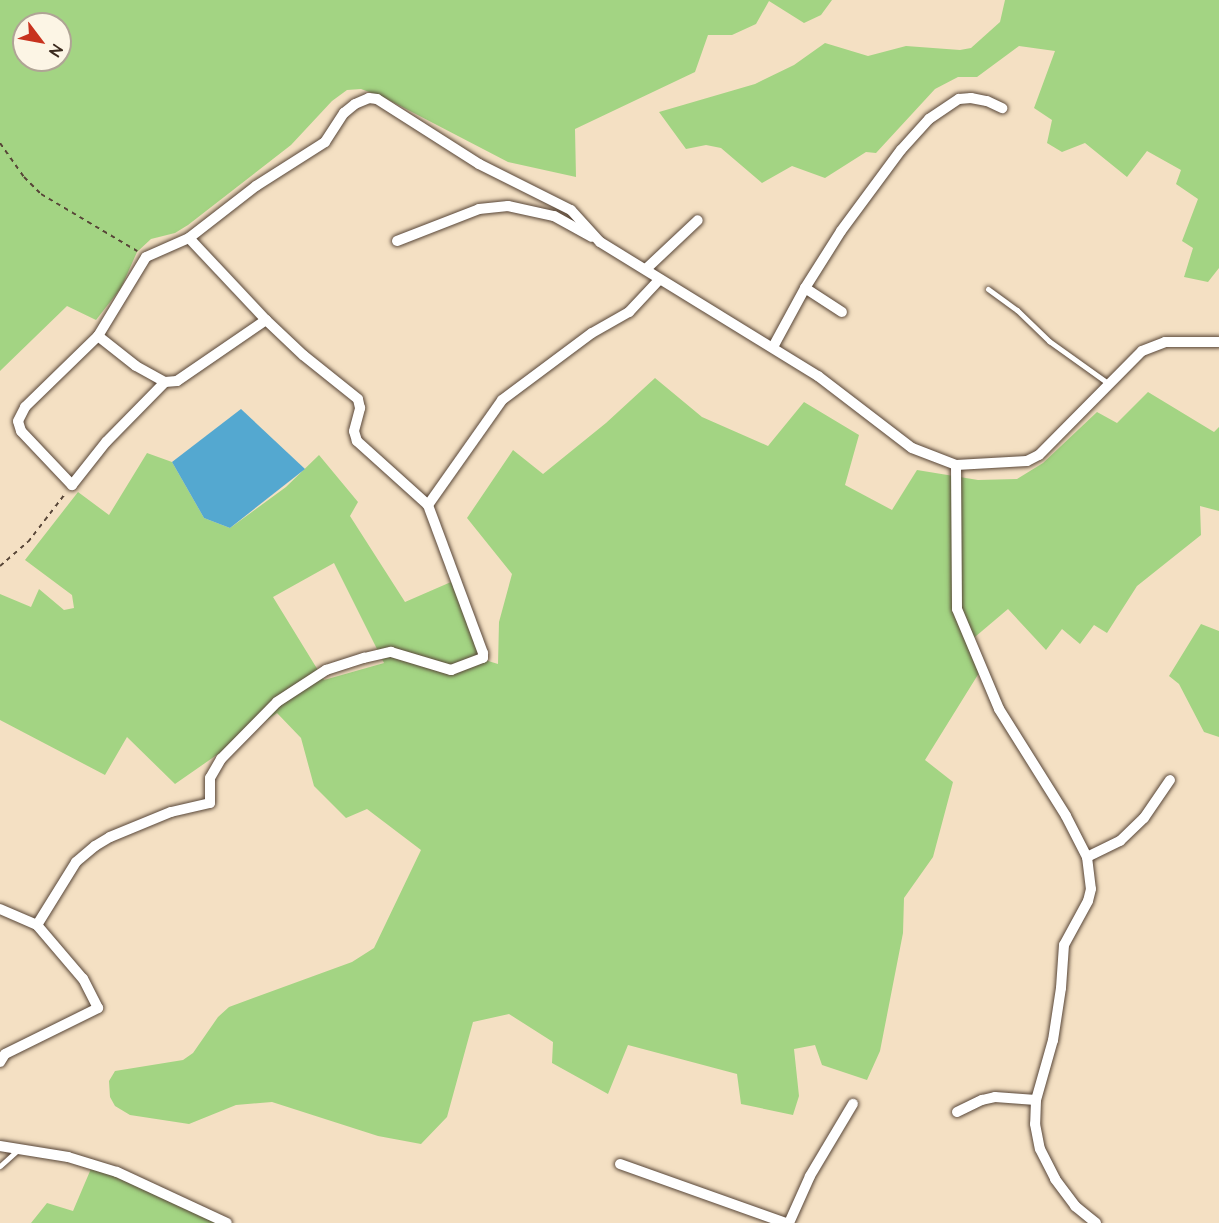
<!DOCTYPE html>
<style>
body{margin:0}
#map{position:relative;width:1219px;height:1223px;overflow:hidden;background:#f4e0c3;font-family:"Architects Daughter",sans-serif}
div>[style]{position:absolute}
.green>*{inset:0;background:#a3d483}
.water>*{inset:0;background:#54a8d0}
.path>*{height:2px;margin-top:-1px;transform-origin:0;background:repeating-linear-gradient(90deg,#574537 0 4.5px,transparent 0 9px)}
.roads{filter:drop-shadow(0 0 2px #574537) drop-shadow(0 0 2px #574537)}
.lane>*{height:5px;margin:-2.5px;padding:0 2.5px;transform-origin:2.5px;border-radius:2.5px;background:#fff}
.street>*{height:10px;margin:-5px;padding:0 5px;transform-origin:5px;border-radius:5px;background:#fff}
span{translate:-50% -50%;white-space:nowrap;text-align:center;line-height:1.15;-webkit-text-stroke:5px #fcf5e5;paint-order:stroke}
.north{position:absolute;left:12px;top:12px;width:60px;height:60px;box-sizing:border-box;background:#fcf5e5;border:2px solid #afa495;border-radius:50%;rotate:122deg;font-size:16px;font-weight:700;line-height:24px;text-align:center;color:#3b2a1e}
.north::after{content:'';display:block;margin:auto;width:21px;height:27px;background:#c8321e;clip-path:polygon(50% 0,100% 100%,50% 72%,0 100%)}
</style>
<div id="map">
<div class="green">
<i style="clip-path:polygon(evenodd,0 0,832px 0,821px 15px,804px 23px,769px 1px,756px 24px,732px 35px,708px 35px,695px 72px,575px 129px,576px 177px,508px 162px,383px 97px,361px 89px,347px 90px,332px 101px,291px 145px,188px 225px,175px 233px,151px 239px,137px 252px,121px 288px,96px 320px,67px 306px,0 371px,0 0,24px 24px,60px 24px,60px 60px,24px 60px,24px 24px)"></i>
<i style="clip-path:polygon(1005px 0,1219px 0,1219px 268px,1208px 282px,1184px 277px,1193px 248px,1182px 241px,1198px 199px,1176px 184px,1181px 170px,1147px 151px,1127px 177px,1085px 143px,1062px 152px,1047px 143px,1052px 120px,1034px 108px,1055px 51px,1019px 46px,977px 77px,958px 77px,935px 89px,876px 153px,866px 152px,825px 178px,792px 166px,762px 183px,721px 148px,706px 145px,686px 149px,659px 112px,755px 84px,794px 65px,825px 43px,868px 56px,906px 46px,960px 50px,971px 48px,1000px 22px)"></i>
<i style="clip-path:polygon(evenodd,655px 378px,702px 417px,768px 446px,804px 402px,859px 435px,845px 485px,892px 510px,917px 470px,978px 480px,1017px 479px,1043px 463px,1097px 412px,1117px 423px,1148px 392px,1214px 432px,1219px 427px,1219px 511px,1200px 506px,1201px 535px,1137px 586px,1107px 633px,1094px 625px,1080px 644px,1062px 629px,1046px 650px,1008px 609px,969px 642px,979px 673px,925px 760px,953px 782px,933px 857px,904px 898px,903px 933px,880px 1051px,867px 1080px,822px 1065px,815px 1045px,794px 1049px,799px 1096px,793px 1115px,741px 1104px,737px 1074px,628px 1045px,608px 1094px,552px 1063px,553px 1042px,509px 1014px,473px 1022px,447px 1117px,421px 1144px,378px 1136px,272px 1102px,236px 1105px,189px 1124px,130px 1115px,115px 1106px,110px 1097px,109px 1081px,115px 1071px,183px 1060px,193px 1053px,218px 1017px,229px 1007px,352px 962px,374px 948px,421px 850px,367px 809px,346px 818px,314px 786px,301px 738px,277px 713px,175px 784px,127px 737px,105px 775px,0 720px,0 594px,31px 607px,39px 589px,64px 610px,74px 608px,72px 595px,25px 560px,78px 492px,109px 515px,147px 453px,172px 462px,204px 518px,230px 528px,286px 487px,319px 455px,358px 502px,350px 516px,405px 602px,451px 582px,485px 660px,498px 664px,499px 622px,512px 574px,467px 518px,513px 450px,543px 474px,606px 423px,655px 378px,334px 563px,384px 663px,324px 680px,273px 597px,334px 563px)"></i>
<i style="clip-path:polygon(1201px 624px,1219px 631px,1219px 737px,1204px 732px,1179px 684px,1169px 676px)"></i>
<i style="clip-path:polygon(93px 1164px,231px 1223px,31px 1223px,47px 1203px,73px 1211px)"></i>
</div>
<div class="water">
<i style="clip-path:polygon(241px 409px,305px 469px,230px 528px,204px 518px,172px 462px)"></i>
</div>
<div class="path">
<i style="left:0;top:143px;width:42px;rotate:54.8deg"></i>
<i style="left:24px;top:177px;width:24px;rotate:45deg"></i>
<i style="left:41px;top:194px;width:112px;rotate:30.7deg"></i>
<i style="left:0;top:566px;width:37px;rotate:-41deg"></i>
<i style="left:28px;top:542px;width:61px;rotate:-52.4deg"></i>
</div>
<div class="roads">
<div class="lane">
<i style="left:988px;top:289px;width:36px;rotate:36deg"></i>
<i style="left:1017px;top:310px;width:45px;rotate:44.1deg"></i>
<i style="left:1049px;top:341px;width:74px;rotate:35.6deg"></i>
<i style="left:0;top:1166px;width:24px;rotate:-42deg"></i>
</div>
<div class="street">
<i style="left:397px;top:241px;width:88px;rotate:-21.3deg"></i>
<i style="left:479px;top:209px;width:29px;rotate:-6deg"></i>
<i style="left:508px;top:206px;width:47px;rotate:12.3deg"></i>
<i style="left:554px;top:216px;width:43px;rotate:28.9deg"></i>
<i style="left:646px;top:269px;width:71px;rotate:-43.3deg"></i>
<i style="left:805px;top:288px;width:44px;rotate:33deg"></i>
<i style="left:98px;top:336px;width:48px;rotate:38.3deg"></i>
<i style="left:136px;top:366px;width:33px;rotate:29deg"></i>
<i style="left:165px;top:382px;width:12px;rotate:-5deg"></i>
<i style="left:177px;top:381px;width:108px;rotate:-34.4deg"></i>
<i style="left:773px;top:347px;width:67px;rotate:-61.5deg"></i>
<i style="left:805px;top:288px;width:67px;rotate:-57.7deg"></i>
<i style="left:841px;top:231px;width:101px;rotate:-53.5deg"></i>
<i style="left:901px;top:150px;width:42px;rotate:-47.9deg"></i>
<i style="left:929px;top:119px;width:36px;rotate:-34deg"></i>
<i style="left:959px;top:99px;width:12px;rotate:-5deg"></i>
<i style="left:971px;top:98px;width:16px;rotate:11deg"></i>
<i style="left:987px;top:101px;width:17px;rotate:25deg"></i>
<i style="left:165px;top:382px;width:84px;rotate:134.5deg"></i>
<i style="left:106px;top:442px;width:55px;rotate:128.3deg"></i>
<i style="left:72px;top:485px;width:74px;rotate:-133.4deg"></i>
<i style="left:21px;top:431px;width:10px;rotate:-107deg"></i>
<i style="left:18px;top:421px;width:16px;rotate:-63deg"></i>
<i style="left:25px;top:407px;width:102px;rotate:-44.2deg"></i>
<i style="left:98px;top:336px;width:92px;rotate:-58.7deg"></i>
<i style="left:146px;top:257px;width:47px;rotate:-23.8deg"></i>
<i style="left:189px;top:238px;width:85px;rotate:-37.8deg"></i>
<i style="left:256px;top:186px;width:82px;rotate:-32.5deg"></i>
<i style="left:325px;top:142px;width:35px;rotate:-57deg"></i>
<i style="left:344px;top:113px;width:14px;rotate:-39deg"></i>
<i style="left:355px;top:104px;width:15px;rotate:-23deg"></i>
<i style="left:369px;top:98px;width:8px;rotate:7deg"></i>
<i style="left:377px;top:99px;width:121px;rotate:32.5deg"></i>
<i style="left:479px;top:164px;width:103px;rotate:26.6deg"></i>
<i style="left:571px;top:210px;width:43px;rotate:47.8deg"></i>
<i style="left:600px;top:242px;width:256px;rotate:31.6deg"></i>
<i style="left:818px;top:376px;width:118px;rotate:37.5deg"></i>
<i style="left:912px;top:448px;width:47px;rotate:21.1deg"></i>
<i style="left:956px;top:465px;width:71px;rotate:-3.2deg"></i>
<i style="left:1027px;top:461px;width:13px;rotate:-27deg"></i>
<i style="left:1039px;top:455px;width:146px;rotate:-45.3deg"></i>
<i style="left:1142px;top:351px;width:25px;rotate:-21deg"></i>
<i style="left:1165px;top:342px;width:54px"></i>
<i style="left:956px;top:465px;width:144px;rotate:89.6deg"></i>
<i style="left:957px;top:609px;width:108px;rotate:67.2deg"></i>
<i style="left:999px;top:709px;width:126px;rotate:57.9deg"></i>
<i style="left:1066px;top:816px;width:46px;rotate:62.9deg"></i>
<i style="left:1087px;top:857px;width:32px;rotate:83deg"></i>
<i style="left:1091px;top:889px;width:12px;rotate:104deg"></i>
<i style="left:1088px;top:901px;width:50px;rotate:118.6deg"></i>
<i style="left:1064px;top:945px;width:43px;rotate:94deg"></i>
<i style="left:1061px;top:988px;width:53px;rotate:98.7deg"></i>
<i style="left:1053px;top:1040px;width:62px;rotate:105.8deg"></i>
<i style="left:1036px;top:1100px;width:24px;rotate:92deg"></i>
<i style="left:1035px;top:1124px;width:25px;rotate:79deg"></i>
<i style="left:1040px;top:1149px;width:34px;rotate:63deg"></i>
<i style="left:1055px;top:1179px;width:34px;rotate:53deg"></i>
<i style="left:1075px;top:1206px;width:27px;rotate:39deg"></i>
<i style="left:428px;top:505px;width:128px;rotate:-54.8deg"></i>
<i style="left:502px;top:400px;width:112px;rotate:-36.7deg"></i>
<i style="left:592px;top:333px;width:43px;rotate:-29.6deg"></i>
<i style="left:629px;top:312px;width:45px;rotate:-46.8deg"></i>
<i style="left:1087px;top:857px;width:37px;rotate:-26deg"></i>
<i style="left:1120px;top:841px;width:33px;rotate:-44deg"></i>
<i style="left:1144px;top:818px;width:46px;rotate:-55.6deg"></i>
<i style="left:0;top:909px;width:40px;rotate:23.4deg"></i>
<i style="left:37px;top:925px;width:74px;rotate:-58.2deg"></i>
<i style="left:76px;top:862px;width:25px;rotate:-40deg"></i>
<i style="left:95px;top:846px;width:17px;rotate:-31deg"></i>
<i style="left:110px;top:837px;width:66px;rotate:-22.3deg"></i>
<i style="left:171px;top:812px;width:40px;rotate:-13deg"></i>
<i style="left:210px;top:803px;width:25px;rotate:-90deg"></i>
<i style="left:210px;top:778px;width:22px;rotate:-60deg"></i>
<i style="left:221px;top:759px;width:80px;rotate:-45.5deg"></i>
<i style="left:277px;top:702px;width:59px;rotate:-33.1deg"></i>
<i style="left:326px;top:670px;width:40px;rotate:-18deg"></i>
<i style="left:364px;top:658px;width:28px;rotate:-13deg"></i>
<i style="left:391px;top:652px;width:63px;rotate:16.7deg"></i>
<i style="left:451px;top:670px;width:34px;rotate:-21deg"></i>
<i style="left:483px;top:658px;width:5px;rotate:-90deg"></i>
<i style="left:483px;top:653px;width:158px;rotate:-110.4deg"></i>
<i style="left:428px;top:505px;width:96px;rotate:-138deg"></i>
<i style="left:357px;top:441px;width:10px;rotate:-107deg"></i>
<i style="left:354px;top:431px;width:24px;rotate:-75deg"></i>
<i style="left:360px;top:408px;width:9px;rotate:-103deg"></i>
<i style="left:358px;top:399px;width:70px;rotate:-141.3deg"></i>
<i style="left:303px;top:355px;width:51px;rotate:-136.6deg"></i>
<i style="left:266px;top:320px;width:112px;rotate:-133.2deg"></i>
<i style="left:0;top:1062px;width:9px;rotate:-58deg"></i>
<i style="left:5px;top:1054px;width:104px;rotate:-26.3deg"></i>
<i style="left:98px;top:1008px;width:33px;rotate:-117deg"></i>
<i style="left:83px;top:979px;width:71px;rotate:-130.4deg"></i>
<i style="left:957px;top:1112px;width:28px;rotate:-26deg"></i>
<i style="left:982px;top:1100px;width:13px;rotate:-13deg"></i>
<i style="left:995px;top:1097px;width:41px;rotate:4.2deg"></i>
<i style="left:0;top:1146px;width:69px;rotate:9.2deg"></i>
<i style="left:68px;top:1157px;width:51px;rotate:17deg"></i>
<i style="left:117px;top:1172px;width:121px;rotate:24.9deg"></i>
<i style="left:620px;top:1164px;width:176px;rotate:19.6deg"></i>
<i style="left:789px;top:1223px;width:51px;rotate:-65.9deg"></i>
<i style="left:810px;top:1176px;width:84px;rotate:-59.2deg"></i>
</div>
</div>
<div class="north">N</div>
</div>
